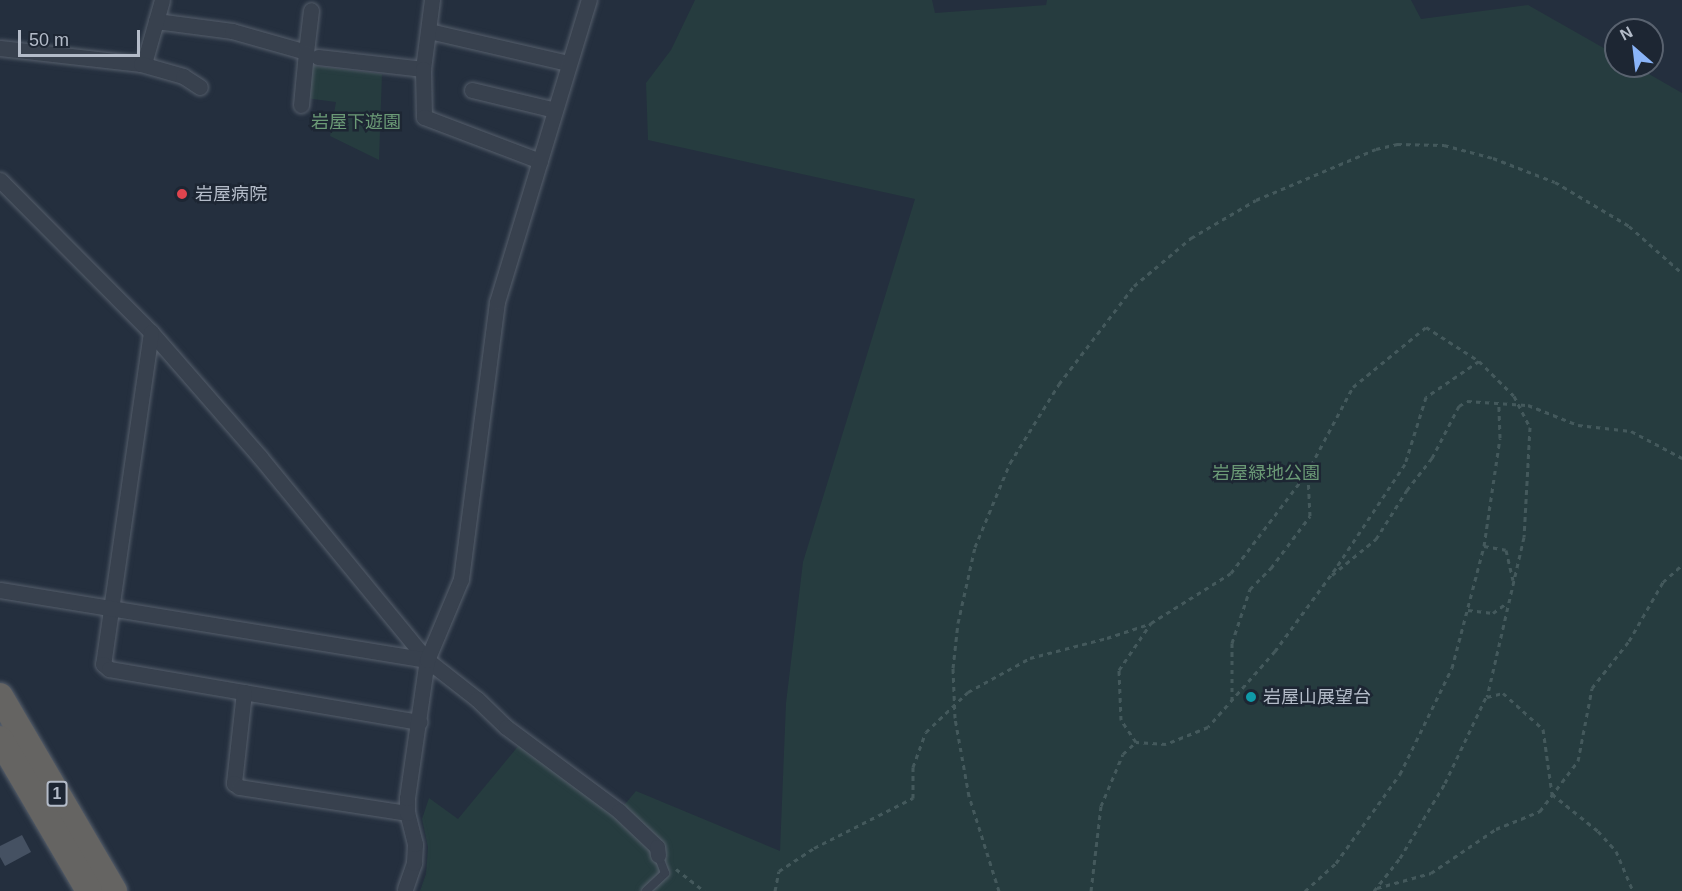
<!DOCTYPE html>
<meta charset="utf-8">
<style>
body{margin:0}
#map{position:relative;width:1682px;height:891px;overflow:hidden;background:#242f3e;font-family:Helvetica,"Noto Sans JP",sans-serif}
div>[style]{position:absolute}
.green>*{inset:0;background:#263c3f}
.building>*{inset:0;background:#455162}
.path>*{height:3px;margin-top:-1.5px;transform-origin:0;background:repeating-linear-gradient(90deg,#44595c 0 4.5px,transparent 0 9px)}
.roads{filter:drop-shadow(0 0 2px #565f6c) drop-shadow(0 0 2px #565f6c)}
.service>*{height:8px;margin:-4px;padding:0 4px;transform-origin:4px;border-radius:4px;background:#38414e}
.minor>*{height:15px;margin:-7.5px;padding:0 7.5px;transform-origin:7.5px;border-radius:7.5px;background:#38414e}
.trunk>*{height:26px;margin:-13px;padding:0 13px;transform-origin:13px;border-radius:13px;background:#656462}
.dots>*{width:16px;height:16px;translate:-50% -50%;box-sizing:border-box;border:3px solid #1d2633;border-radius:50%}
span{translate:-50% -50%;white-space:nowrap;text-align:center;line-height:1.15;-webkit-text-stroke:5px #1d2633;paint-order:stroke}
.shield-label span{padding:2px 4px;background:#1d2633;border:2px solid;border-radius:4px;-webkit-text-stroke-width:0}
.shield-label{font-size:16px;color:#b4bcc9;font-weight:700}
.park-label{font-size:18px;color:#6b9a76}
.poi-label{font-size:18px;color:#b4bcc9}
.left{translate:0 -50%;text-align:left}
.north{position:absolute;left:1604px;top:18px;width:60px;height:60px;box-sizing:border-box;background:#1d2633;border:2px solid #59626f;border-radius:50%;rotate:332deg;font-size:16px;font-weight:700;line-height:24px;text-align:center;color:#b4bcc9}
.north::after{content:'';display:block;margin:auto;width:21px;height:27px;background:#8ab4f8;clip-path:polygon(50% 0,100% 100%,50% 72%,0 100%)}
.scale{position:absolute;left:18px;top:30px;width:122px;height:27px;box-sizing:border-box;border:3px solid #b4bcc9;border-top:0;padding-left:8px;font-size:18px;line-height:21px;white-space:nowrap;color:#b4bcc9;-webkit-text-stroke:4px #1d2633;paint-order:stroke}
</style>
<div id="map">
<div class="green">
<i style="clip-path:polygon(695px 0,932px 0,935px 13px,1046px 5px,1047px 0,1411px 0,1421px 19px,1528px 5px,1616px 55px,1616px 66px,1635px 66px,1682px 93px,1682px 891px,420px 891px,426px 874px,428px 847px,422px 819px,429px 798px,458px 819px,520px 744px,620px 810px,636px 791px,780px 851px,786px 703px,803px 562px,915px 199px,648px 140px,646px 83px,671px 50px)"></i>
<i style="clip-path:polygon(308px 65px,382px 74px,379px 160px,330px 136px,336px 102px,305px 98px)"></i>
</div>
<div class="building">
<i style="clip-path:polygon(22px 835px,31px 852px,5px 866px,0 857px,0 846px)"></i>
</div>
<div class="path">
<i style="left:1479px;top:361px;width:64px;rotate:145.8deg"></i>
<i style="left:1426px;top:397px;width:70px;rotate:107.4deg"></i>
<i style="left:1405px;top:464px;width:125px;rotate:123.6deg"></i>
<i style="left:1336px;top:568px;width:103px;rotate:126.3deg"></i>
<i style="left:1275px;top:651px;width:101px;rotate:131.4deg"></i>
<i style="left:1208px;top:727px;width:45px;rotate:158deg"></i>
<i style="left:1166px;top:744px;width:30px;rotate:-176deg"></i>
<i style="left:1136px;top:742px;width:27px;rotate:-124deg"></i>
<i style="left:1121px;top:720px;width:50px;rotate:-92.3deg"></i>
<i style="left:1119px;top:670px;width:57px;rotate:-55.8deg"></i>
<i style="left:1151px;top:623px;width:94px;rotate:-32deg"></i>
<i style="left:1231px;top:573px;width:126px;rotate:-52.8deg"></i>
<i style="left:1307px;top:473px;width:98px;rotate:-61.9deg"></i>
<i style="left:1353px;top:387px;width:94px;rotate:-39.4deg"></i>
<i style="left:1426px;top:327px;width:63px;rotate:32.7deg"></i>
<i style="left:1479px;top:361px;width:49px;rotate:45deg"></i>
<i style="left:1514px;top:396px;width:35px;rotate:63deg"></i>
<i style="left:1530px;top:427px;width:110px;rotate:93.1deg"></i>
<i style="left:1524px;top:537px;width:164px;rotate:103deg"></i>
<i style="left:1487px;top:697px;width:16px;rotate:-14deg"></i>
<i style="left:1503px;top:693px;width:54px;rotate:42deg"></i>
<i style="left:1543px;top:729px;width:66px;rotate:82.1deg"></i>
<i style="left:1552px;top:794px;width:59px;rotate:38.8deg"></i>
<i style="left:1598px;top:831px;width:27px;rotate:48deg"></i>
<i style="left:1616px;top:851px;width:43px;rotate:67deg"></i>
<i style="left:1484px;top:546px;width:22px;rotate:10deg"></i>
<i style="left:1506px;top:550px;width:31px;rotate:77deg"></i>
<i style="left:1332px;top:575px;width:57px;rotate:-39.3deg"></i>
<i style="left:1376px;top:539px;width:58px;rotate:-57.7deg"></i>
<i style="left:1407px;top:490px;width:41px;rotate:-52deg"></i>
<i style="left:1432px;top:458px;width:59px;rotate:-62.6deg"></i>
<i style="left:1459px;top:406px;width:9px;rotate:-32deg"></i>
<i style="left:1467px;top:401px;width:61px;rotate:3.8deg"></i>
<i style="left:1528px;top:405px;width:54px;rotate:21.8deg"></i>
<i style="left:1578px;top:425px;width:53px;rotate:6.5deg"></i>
<i style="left:1631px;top:431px;width:58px;rotate:27.9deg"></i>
<i style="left:1468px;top:610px;width:25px;rotate:7deg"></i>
<i style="left:1493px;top:613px;width:17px;rotate:-36deg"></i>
<i style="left:1232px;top:701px;width:58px;rotate:-90deg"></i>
<i style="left:1232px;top:643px;width:57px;rotate:-71.6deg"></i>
<i style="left:1250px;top:589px;width:30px;rotate:-45deg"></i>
<i style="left:1271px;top:568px;width:65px;rotate:-53.1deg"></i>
<i style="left:1310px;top:516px;width:41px;rotate:-92.8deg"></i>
<i style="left:676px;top:869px;width:36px;rotate:38deg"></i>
<i style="left:1377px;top:888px;width:56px;rotate:-15.5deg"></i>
<i style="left:1431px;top:873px;width:78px;rotate:-34.1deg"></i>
<i style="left:1496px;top:829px;width:48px;rotate:-22.2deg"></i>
<i style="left:1540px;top:811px;width:63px;rotate:-52.8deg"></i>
<i style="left:1578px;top:761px;width:74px;rotate:-79.1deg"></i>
<i style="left:1592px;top:688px;width:60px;rotate:-51.8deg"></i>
<i style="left:1629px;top:641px;width:68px;rotate:-60deg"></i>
<i style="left:1663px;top:582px;width:25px;rotate:-42deg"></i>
<i style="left:775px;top:891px;width:20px;rotate:-79deg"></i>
<i style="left:779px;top:871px;width:42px;rotate:-33.3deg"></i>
<i style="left:814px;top:848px;width:111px;rotate:-26.8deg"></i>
<i style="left:913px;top:798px;width:31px;rotate:-90deg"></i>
<i style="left:913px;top:767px;width:37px;rotate:-70deg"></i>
<i style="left:926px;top:732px;width:58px;rotate:-43.6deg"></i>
<i style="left:968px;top:692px;width:71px;rotate:-28.7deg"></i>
<i style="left:1030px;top:658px;width:80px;rotate:-14.6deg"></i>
<i style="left:1107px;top:638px;width:44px;rotate:-18.4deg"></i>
<i style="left:999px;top:891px;width:100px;rotate:-107.5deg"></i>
<i style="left:969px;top:796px;width:79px;rotate:-100.2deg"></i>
<i style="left:955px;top:718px;width:50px;rotate:-92.3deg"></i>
<i style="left:953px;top:668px;width:45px;rotate:-83.7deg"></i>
<i style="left:958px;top:623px;width:78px;rotate:-77.4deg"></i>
<i style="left:975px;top:547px;width:91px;rotate:-67.4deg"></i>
<i style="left:1010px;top:463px;width:93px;rotate:-58.2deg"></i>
<i style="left:1059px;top:384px;width:123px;rotate:-52.6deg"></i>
<i style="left:1134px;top:286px;width:75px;rotate:-40.1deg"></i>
<i style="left:1191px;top:238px;width:75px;rotate:-30.3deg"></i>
<i style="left:1256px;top:200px;width:130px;rotate:-23deg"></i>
<i style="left:1376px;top:149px;width:22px;rotate:-13deg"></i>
<i style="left:1397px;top:144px;width:47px;rotate:1.2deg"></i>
<i style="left:1444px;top:145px;width:51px;rotate:14.9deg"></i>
<i style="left:1493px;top:158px;width:66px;rotate:21.2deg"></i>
<i style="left:1555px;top:182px;width:86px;rotate:30.7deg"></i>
<i style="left:1629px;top:226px;width:71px;rotate:41.6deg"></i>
<i style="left:1091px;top:891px;width:86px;rotate:-83.3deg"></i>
<i style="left:1101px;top:806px;width:56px;rotate:-67.1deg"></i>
<i style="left:1123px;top:754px;width:18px;rotate:-43deg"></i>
<i style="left:1305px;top:891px;width:42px;rotate:-42.1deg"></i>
<i style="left:1336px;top:863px;width:110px;rotate:-54.3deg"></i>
<i style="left:1400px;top:774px;width:118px;rotate:-63.9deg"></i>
<i style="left:1452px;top:668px;width:126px;rotate:-75.3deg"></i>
<i style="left:1484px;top:546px;width:109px;rotate:-81.6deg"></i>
<i style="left:1500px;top:438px;width:35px;rotate:-92deg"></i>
<i style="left:1374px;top:891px;width:42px;rotate:-51.8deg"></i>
<i style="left:1400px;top:858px;width:87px;rotate:-59deg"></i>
<i style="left:1445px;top:783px;width:95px;rotate:-64.5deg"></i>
</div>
<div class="roads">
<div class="service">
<i style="left:646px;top:891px;width:26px;rotate:-43deg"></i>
<i style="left:665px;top:873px;width:19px;rotate:-111deg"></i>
</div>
<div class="minor">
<i style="left:156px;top:21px;width:77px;rotate:7.5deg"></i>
<i style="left:232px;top:31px;width:77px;rotate:15.8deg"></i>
<i style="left:306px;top:52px;width:42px;rotate:-83.2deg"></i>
<i style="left:429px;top:31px;width:143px;rotate:13deg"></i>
<i style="left:0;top:48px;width:142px;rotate:6.5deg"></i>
<i style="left:141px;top:64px;width:6px;rotate:-45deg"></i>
<i style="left:145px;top:60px;width:62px;rotate:-74.2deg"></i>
<i style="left:318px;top:57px;width:106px;rotate:6.5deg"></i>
<i style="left:423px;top:69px;width:70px;rotate:-82.6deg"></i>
<i style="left:141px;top:64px;width:44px;rotate:15.9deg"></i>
<i style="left:183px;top:76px;width:20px;rotate:33deg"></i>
<i style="left:423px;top:69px;width:48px;rotate:88.8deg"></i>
<i style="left:424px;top:117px;width:124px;rotate:20.8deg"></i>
<i style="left:472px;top:90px;width:85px;rotate:13.5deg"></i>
<i style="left:301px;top:105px;width:53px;rotate:-84.6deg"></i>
<i style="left:0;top:180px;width:214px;rotate:45.2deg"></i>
<i style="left:151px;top:332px;width:166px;rotate:48.9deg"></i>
<i style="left:260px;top:457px;width:263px;rotate:50.6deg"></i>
<i style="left:427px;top:660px;width:63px;rotate:38deg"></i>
<i style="left:477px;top:699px;width:40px;rotate:44deg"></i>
<i style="left:506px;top:727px;width:141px;rotate:36.6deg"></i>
<i style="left:619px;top:811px;width:52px;rotate:43.5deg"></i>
<i style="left:657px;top:847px;width:8px;rotate:83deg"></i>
<i style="left:151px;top:332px;width:335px;rotate:98.2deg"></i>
<i style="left:103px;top:664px;width:8px;rotate:40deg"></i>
<i style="left:109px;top:669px;width:315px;rotate:9.7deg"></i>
<i style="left:0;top:590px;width:433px;rotate:9.3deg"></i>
<i style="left:244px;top:692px;width:92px;rotate:96.3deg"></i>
<i style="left:234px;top:783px;width:6px;rotate:39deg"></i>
<i style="left:239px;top:787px;width:170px;rotate:8.8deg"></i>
<i style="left:405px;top:889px;width:28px;rotate:-71deg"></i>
<i style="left:414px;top:863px;width:19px;rotate:-87deg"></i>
<i style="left:415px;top:844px;width:32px;rotate:-104deg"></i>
<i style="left:407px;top:813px;width:15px;rotate:-90deg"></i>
<i style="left:407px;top:798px;width:139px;rotate:-81.8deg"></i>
<i style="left:427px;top:660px;width:88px;rotate:-67.2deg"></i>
<i style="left:461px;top:579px;width:279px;rotate:-82.6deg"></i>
<i style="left:497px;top:302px;width:316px;rotate:-73.1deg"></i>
</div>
<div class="trunk">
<i style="left:0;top:696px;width:226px;rotate:59.7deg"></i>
<i style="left:0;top:739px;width:176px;rotate:59.6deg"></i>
</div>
</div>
<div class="dots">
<i style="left:182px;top:194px;background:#e0444e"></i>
<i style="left:1251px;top:697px;background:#0f9aa8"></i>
</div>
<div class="shield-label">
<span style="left:57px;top:794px">1</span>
</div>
<div class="park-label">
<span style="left:356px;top:122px">岩屋下遊園</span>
<span style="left:1266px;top:473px">岩屋緑地公園</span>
</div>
<div class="poi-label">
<span class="left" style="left:195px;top:194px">岩屋病院</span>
<span class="left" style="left:1263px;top:697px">岩屋山展望台</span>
</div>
<div class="north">N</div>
<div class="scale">50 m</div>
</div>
